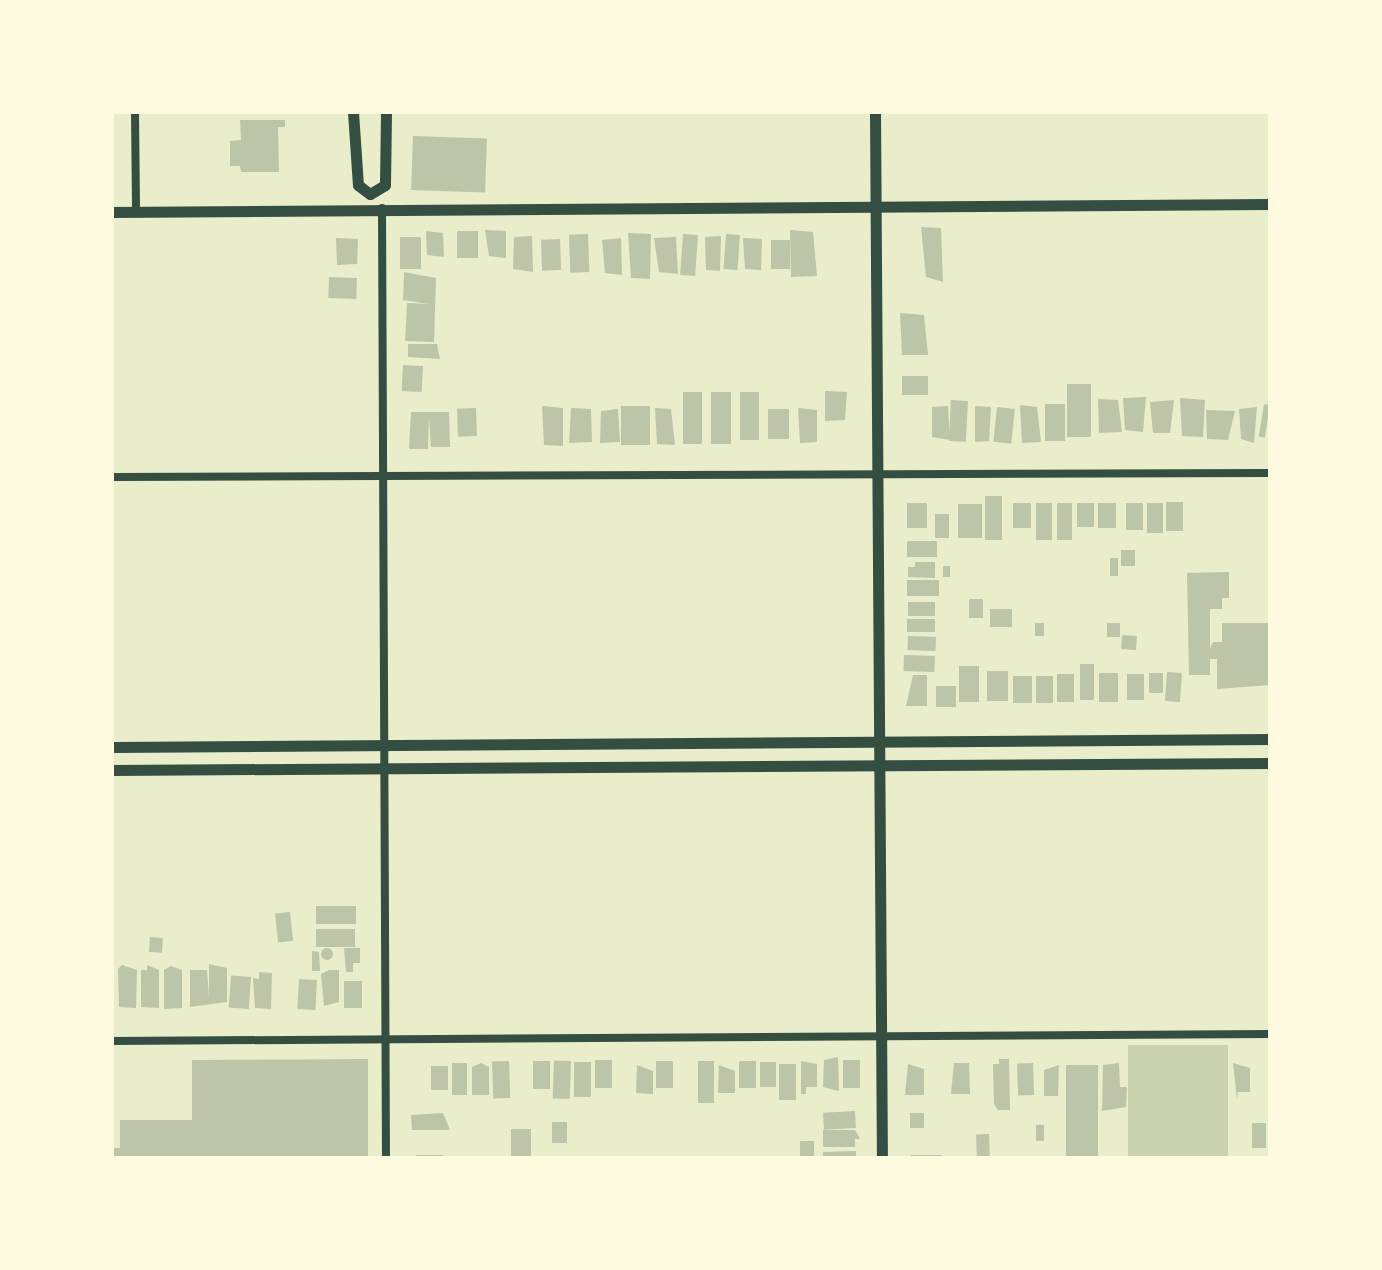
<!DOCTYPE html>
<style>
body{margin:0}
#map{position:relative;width:1382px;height:1270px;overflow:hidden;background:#e9edc9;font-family:Inter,sans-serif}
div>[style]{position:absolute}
.green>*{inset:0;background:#cad2ad;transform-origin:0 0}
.building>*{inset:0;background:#bcc5a7;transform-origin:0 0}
.round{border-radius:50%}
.minor>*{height:8px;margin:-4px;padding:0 4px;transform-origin:4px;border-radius:4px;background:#344e41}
.tertiary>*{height:11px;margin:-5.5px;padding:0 5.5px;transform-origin:5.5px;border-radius:5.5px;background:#344e41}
span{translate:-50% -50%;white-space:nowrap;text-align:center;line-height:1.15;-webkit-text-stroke:8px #fefae0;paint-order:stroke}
.frame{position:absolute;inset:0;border:114px solid #fefae0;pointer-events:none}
</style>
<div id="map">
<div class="green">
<i style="left:1128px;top:1045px;width:100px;height:113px"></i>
</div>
<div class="building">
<i style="clip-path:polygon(240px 120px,285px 120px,285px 127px,278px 127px,279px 172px,241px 172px,240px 166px,230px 166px,230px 141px,241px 140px)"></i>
<i style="left:413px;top:136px;width:74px;height:54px;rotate:2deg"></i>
<i style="clip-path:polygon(921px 227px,941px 228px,943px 282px,926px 277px)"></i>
<i style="clip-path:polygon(485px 230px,506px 231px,506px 258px,489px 256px)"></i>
<i style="clip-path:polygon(790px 230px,813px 232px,817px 276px,791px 277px)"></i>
<i style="clip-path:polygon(426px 231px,443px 233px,444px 257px,427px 255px)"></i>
<i style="left:457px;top:231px;width:21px;height:27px"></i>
<i style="clip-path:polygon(628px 233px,651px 234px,650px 279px,631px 278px)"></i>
<i style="left:588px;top:234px;width:38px;height:19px;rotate:88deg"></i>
<i style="left:683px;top:234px;width:15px;height:41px;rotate:4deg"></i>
<i style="left:726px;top:234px;width:14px;height:35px;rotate:4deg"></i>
<i style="clip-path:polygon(532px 236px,533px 272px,513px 269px,514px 237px)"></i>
<i style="clip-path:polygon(721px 236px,720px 271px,706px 270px,705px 237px)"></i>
<i style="left:400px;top:237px;width:21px;height:32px"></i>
<i style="clip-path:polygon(676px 237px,678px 274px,659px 272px,654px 238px)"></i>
<i style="clip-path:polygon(336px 238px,358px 239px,357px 264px,337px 265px)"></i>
<i style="clip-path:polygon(621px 238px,622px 275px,605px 273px,602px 240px)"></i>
<i style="clip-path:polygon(743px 238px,762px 239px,761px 270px,745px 269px)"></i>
<i style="left:560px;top:239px;width:31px;height:19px;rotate:88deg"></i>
<i style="left:771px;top:240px;width:19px;height:29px"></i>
<i style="clip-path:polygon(404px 272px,436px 278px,434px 342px,405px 341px,407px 303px,429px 304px,403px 300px)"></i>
<i style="left:329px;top:277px;width:28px;height:21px;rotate:2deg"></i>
<i style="clip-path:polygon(900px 313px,924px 315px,928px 355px,902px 355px)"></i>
<i style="clip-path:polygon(408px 344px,437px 344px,440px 359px,408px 357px)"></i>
<i style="left:403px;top:365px;width:20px;height:26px;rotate:3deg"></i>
<i style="left:902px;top:376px;width:26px;height:19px"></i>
<i style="left:1067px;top:384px;width:24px;height:53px"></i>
<i style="clip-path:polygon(825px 391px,847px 392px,845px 420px,825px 421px)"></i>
<i style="left:683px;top:392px;width:19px;height:52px"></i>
<i style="left:711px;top:392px;width:20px;height:52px"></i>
<i style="left:740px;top:392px;width:19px;height:48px"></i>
<i style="clip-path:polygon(1146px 397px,1143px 432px,1125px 430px,1123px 398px)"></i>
<i style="clip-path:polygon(1180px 398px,1205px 400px,1203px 437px,1182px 436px)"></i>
<i style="clip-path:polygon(1098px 399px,1118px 400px,1122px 432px,1099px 433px)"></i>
<i style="left:951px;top:400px;width:17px;height:41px;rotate:3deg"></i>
<i style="clip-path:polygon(1174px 400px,1170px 433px,1153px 433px,1150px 402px)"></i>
<i style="left:1045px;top:404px;width:20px;height:37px"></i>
<i style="left:1264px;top:404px;width:6px;height:33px;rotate:9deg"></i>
<i style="clip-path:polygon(1020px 405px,1037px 407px,1041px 442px,1022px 443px)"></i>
<i style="clip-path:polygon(542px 406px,563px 408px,563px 446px,544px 445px)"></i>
<i style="left:621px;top:406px;width:29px;height:39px"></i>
<i style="clip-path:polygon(948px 406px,950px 440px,932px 437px,932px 407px)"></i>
<i style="clip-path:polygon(975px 406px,991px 407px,989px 441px,975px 442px)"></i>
<i style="left:997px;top:407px;width:18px;height:35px;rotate:6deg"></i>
<i style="clip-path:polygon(1257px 407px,1254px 443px,1241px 439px,1239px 409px)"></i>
<i style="left:476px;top:408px;width:28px;height:19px;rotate:88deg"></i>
<i style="clip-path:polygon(571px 408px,591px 409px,592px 442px,569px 443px)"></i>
<i style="clip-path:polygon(655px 408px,671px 409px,675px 445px,657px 444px)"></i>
<i style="clip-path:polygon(798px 408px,817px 410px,817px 442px,800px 443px)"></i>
<i style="clip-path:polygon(618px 409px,620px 442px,600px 443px,601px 411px)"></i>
<i style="left:768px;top:409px;width:21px;height:30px"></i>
<i style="clip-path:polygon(1206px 410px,1235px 411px,1228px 440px,1207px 439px)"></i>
<i style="clip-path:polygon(411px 412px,449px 412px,450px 447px,431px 447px,429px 417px,428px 449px,409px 449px)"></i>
<i style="left:985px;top:496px;width:17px;height:44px"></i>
<i style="left:1166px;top:502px;width:17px;height:29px"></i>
<i style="left:907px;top:503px;width:20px;height:25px"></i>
<i style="left:1013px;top:503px;width:18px;height:25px"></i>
<i style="left:1036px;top:503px;width:16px;height:37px"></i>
<i style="left:1057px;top:503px;width:15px;height:37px"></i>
<i style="left:1077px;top:503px;width:17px;height:24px"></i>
<i style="left:1098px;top:503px;width:18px;height:25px"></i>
<i style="left:1126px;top:503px;width:17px;height:27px"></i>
<i style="left:1147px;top:503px;width:16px;height:30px"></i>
<i style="left:958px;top:504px;width:24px;height:34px"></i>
<i style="left:935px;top:514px;width:14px;height:24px"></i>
<i style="left:907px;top:541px;width:30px;height:16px"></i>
<i style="left:1121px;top:550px;width:14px;height:16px"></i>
<i style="left:1110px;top:558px;width:8px;height:18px"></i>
<i style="clip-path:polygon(915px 562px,935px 562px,935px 578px,908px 577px,908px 567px,915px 567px)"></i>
<i style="left:943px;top:566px;width:7px;height:11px"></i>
<i style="clip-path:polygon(1229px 572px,1229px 598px,1222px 598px,1222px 609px,1210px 609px,1210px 648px,1213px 642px,1222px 642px,1222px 623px,1270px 623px,1270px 685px,1217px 689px,1217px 659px,1210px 659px,1210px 675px,1189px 675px,1187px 573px)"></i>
<i style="left:907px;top:580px;width:32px;height:16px"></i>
<i style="left:969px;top:599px;width:14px;height:19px"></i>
<i style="left:908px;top:602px;width:27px;height:14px"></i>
<i style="left:990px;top:609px;width:22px;height:18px"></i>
<i style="left:907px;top:619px;width:28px;height:13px"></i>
<i style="left:1035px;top:623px;width:9px;height:13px"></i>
<i style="left:1107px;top:623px;width:13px;height:14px"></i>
<i style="left:1122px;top:635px;width:15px;height:14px;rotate:4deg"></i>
<i style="left:908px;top:636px;width:28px;height:14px;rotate:2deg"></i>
<i style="left:904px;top:655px;width:31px;height:16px;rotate:2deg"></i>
<i style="left:1080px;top:664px;width:14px;height:36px"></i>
<i style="left:959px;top:666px;width:20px;height:36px"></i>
<i style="left:987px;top:671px;width:21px;height:30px"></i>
<i style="left:1167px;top:672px;width:15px;height:29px;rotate:4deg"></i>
<i style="left:1099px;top:673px;width:19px;height:29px"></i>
<i style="left:1149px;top:673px;width:14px;height:20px"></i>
<i style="left:1057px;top:674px;width:17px;height:28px"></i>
<i style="left:1127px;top:674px;width:17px;height:26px"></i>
<i style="clip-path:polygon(913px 675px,927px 675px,927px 706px,906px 706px)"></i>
<i style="left:1013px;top:676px;width:19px;height:27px"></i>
<i style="left:1036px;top:676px;width:17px;height:27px"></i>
<i style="left:936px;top:686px;width:20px;height:21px"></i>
<i style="left:316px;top:906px;width:40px;height:18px"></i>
<i style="left:290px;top:912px;width:29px;height:15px;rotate:84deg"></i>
<i style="left:316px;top:929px;width:39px;height:18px"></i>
<i style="left:150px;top:937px;width:13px;height:15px;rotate:4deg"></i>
<i class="round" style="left:321px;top:948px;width:12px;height:12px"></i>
<i style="clip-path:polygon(344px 948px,360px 948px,360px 963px,353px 963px,353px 972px,346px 972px)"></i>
<i style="clip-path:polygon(312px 951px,319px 952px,320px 971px,312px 971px)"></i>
<i style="clip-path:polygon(209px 964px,227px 968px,227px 1002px,190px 1007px,190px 970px,207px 970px,209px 997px)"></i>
<i style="clip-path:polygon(122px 965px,137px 970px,136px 1008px,119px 1007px,118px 969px)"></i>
<i style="clip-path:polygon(147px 965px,159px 970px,159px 1008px,141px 1007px,141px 970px,147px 970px)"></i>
<i style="clip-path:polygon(171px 966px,182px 970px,182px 1008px,164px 1009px,164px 970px)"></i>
<i style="clip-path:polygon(329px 970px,339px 970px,339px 1002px,324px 1006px,321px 974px)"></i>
<i style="clip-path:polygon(259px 972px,272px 973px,271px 1009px,255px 1008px,253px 978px,259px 979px)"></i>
<i style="left:251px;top:977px;width:32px;height:20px;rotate:94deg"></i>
<i style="left:299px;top:979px;width:18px;height:30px;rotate:3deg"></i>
<i style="left:344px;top:981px;width:18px;height:27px"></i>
<i style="clip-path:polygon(838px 1057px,839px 1091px,834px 1090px,823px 1087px,824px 1060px)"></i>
<i style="clip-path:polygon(368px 1059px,368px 1158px,112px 1158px,112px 1148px,120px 1148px,120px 1120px,192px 1120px,192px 1060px)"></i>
<i style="clip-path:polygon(999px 1059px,1009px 1059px,1010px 1110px,998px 1110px,994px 1104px,993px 1064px,999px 1064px)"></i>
<i style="left:612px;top:1060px;width:28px;height:17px;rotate:90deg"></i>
<i style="left:843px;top:1060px;width:17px;height:28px"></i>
<i style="left:509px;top:1061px;width:37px;height:17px;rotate:88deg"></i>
<i style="left:550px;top:1061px;width:28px;height:17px;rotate:90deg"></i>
<i style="left:571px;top:1061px;width:38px;height:17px;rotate:92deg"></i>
<i style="left:656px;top:1061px;width:17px;height:27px"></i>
<i style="left:698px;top:1061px;width:16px;height:42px"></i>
<i style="left:739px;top:1061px;width:17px;height:27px"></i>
<i style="clip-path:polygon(801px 1061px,817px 1064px,817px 1087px,806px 1087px,806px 1094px,801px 1094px)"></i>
<i style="left:574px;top:1062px;width:17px;height:35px"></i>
<i style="left:760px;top:1062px;width:16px;height:25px"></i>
<i style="left:452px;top:1063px;width:15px;height:32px"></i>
<i style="clip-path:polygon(481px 1063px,489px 1067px,489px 1095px,472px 1095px,472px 1067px)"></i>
<i style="clip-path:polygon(954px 1063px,969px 1063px,970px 1094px,951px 1094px)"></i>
<i style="left:1033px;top:1063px;width:32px;height:16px;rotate:88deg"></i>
<i style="clip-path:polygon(1119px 1063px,1120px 1087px,1127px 1087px,1126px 1107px,1102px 1111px,1103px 1065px)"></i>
<i style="clip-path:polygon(1233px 1063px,1250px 1068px,1250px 1092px,1238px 1092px,1237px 1099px)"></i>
<i style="left:779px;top:1064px;width:17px;height:36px"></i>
<i style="clip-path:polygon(908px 1064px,924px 1069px,924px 1095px,905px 1095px)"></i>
<i style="clip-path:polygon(637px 1065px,653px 1071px,653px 1094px,636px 1093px)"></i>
<i style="clip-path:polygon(719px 1065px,735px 1071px,735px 1093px,718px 1093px)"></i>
<i style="clip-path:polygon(1059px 1065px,1058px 1096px,1044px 1096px,1044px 1070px)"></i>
<i style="left:1098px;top:1065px;width:93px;height:32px;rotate:90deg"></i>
<i style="left:431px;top:1066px;width:17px;height:24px"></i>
<i style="left:855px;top:1111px;width:17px;height:32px;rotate:87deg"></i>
<i style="clip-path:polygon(443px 1113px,450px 1130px,412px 1130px,411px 1115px)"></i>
<i style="left:910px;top:1113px;width:14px;height:15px"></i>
<i style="left:552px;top:1122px;width:15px;height:21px"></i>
<i style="left:1252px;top:1123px;width:14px;height:25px"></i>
<i style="left:1036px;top:1125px;width:8px;height:16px"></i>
<i style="left:511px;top:1129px;width:20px;height:29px"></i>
<i style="clip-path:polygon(823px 1130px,855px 1130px,860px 1139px,855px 1139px,855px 1147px,823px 1147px)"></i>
<i style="left:989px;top:1134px;width:24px;height:13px;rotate:88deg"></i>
<i style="left:800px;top:1141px;width:14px;height:17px"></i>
<i style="clip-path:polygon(856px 1151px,856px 1158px,823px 1158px,823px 1152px)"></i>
<i style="left:416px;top:1155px;width:27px;height:3px"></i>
<i style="left:911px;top:1155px;width:31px;height:3px"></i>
</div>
<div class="minor">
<i style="left:135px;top:112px;width:100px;rotate:89.4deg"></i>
<i style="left:382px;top:208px;width:950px;rotate:89.76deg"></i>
<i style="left:112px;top:477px;width:1158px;rotate:-0.2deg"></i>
<i style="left:112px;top:1041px;width:1158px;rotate:-0.35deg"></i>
</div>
<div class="tertiary">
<i style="left:353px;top:112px;width:73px;rotate:86.1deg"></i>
<i style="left:358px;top:185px;width:15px;rotate:37deg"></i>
<i style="left:370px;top:194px;width:17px;rotate:-31deg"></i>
<i style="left:385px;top:185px;width:73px;rotate:-89.2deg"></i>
<i style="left:875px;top:112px;width:1046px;rotate:89.62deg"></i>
<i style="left:112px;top:212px;width:1158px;rotate:-0.4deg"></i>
<i style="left:112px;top:747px;width:1158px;rotate:-0.4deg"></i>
<i style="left:112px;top:770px;width:1158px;rotate:-0.35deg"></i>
</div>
<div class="frame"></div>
</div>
